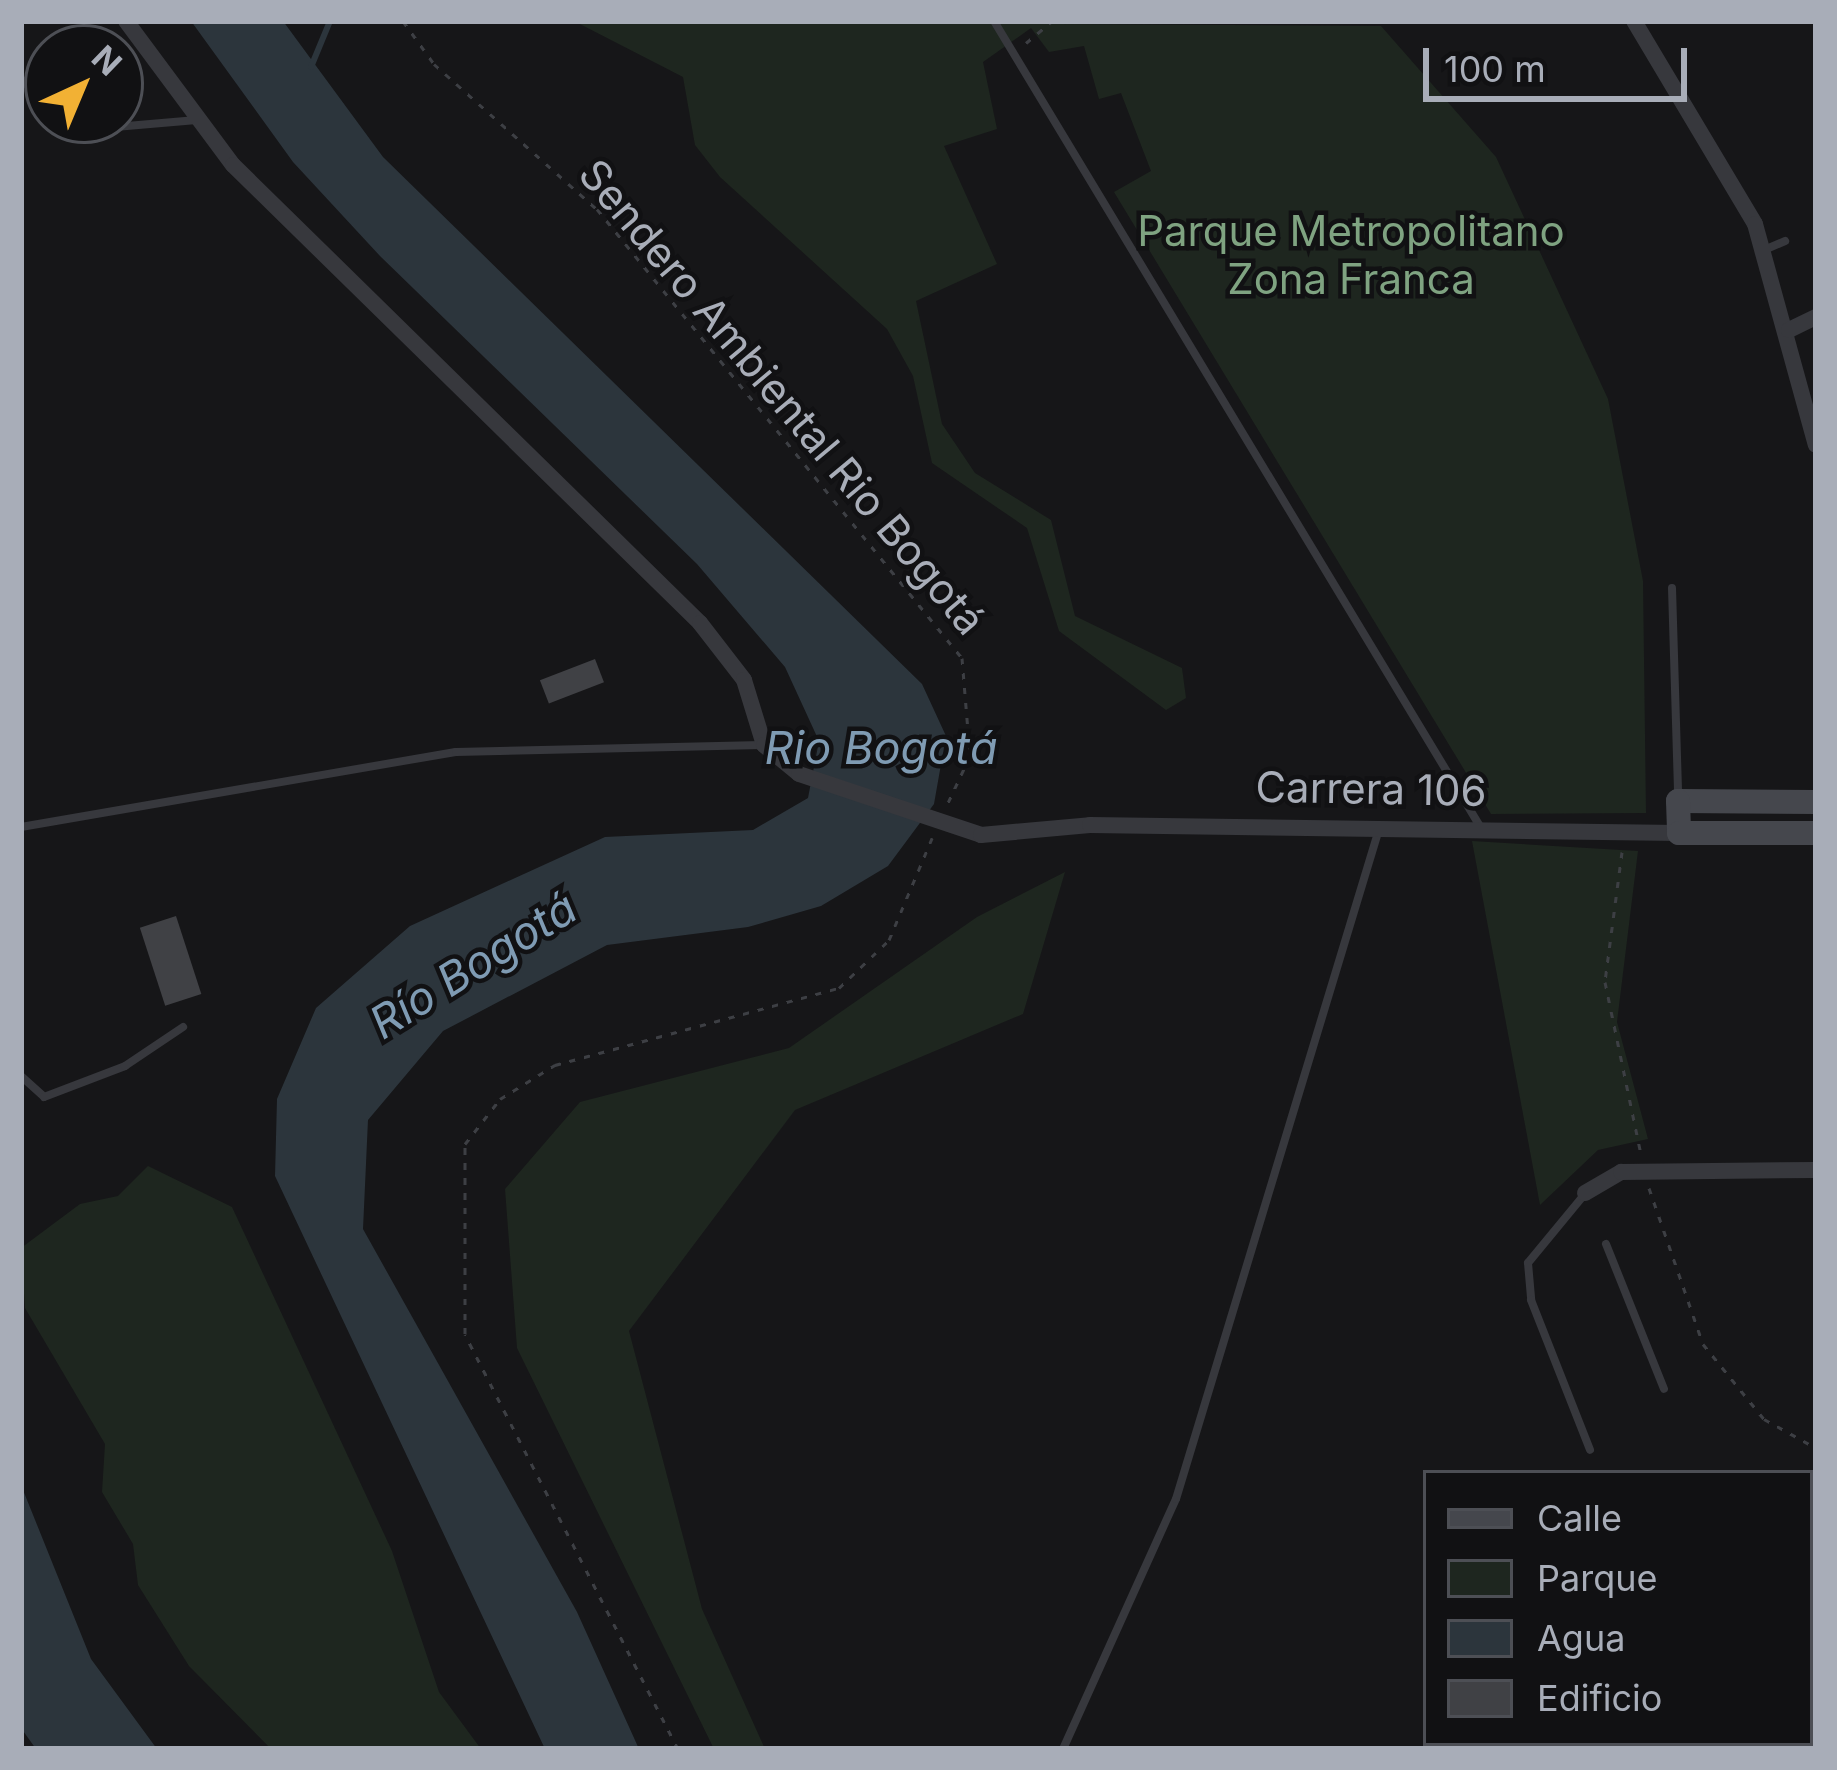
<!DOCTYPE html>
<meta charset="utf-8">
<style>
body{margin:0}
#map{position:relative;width:1837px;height:1770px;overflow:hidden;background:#161618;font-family:Inter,sans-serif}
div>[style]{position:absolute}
.green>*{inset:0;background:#1e261f}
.water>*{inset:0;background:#2c353c}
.stream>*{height:6px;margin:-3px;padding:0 3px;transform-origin:3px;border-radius:3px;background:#2c353c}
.building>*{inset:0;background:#404145;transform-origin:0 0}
.path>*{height:3px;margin-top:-1.5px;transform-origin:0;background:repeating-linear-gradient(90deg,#3d3f44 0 6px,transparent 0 15px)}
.lane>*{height:8px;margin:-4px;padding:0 4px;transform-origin:4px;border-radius:4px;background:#37383d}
.street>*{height:16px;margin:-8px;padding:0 8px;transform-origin:8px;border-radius:8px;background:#37383d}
.secondary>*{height:24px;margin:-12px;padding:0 12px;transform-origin:12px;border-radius:12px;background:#45474d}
span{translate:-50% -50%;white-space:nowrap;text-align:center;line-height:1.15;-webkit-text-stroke:9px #111113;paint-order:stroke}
.park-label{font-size:42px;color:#7fa381}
.street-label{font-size:42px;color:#a8adb8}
.water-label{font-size:45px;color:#7f9bb3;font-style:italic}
.frame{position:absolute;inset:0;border:24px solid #a8adb8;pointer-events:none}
.legend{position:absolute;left:1423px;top:1470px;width:390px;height:276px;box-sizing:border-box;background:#111113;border:3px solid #4d4f55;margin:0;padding:15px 21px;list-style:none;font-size:36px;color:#a8adb8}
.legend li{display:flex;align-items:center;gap:24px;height:60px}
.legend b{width:60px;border:3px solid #4d4f55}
.north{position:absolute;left:24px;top:24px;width:120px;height:120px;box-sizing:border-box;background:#111113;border:3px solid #4d4f55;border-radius:50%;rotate:44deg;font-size:33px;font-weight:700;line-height:48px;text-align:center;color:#a8adb8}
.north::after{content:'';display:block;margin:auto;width:42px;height:54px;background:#f2b134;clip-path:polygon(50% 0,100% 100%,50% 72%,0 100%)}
.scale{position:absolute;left:1423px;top:48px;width:264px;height:54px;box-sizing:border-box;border:6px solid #a8adb8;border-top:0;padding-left:15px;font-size:36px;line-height:42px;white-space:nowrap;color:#a8adb8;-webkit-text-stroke:9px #111113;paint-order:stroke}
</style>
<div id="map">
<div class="green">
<i style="clip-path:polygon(574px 21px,1381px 26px,1496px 157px,1608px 399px,1643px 581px,1646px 813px,1491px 814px,1114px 192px,1151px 171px,1121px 93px,1099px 99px,1084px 46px,1049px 52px,1031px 28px,983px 62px,997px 129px,944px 146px,997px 264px,916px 301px,942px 424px,975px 473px,1051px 520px,1075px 616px,1182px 668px,1186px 698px,1166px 710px,1059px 631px,1027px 528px,932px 463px,913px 376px,887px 329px,720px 177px,695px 145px,683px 77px)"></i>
<i style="clip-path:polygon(1472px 841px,1638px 851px,1617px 1022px,1648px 1139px,1598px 1150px,1540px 1205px)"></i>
<i style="clip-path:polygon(1065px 872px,1023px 1014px,795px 1110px,629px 1331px,702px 1609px,765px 1749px,714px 1749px,517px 1348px,505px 1189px,580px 1102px,789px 1048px,977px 917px)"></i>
<i style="clip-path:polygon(148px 1166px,232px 1207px,392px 1551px,439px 1692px,481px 1749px,271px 1749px,189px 1666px,138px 1585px,133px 1544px,102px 1492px,105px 1444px,25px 1308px,21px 1248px,80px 1204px,118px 1196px)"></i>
</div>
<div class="water">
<i style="clip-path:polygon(191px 21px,283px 21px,383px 157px,922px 684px,946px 736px,934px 804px,888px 866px,821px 906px,748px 927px,607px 945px,443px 1031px,368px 1120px,363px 1229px,577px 1612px,639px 1749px,545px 1749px,275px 1176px,277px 1099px,316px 1008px,410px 926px,605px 837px,753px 830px,808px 798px,819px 741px,785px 667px,697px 564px,380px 256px,293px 162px)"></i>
<i style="clip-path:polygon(21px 1485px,91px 1659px,157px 1749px,36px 1749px,21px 1728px)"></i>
</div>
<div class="stream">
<i style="left:311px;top:67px;width:50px;rotate:-67.6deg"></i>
</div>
<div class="building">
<i style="left:595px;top:659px;width:25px;height:59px;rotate:69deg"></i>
<i style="left:176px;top:916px;width:82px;height:38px;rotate:72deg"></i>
</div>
<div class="path">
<i style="left:403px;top:21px;width:53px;rotate:54.2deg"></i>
<i style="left:434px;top:64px;width:218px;rotate:41.7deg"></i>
<i style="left:597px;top:209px;width:579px;rotate:50.89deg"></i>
<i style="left:962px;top:658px;width:98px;rotate:85.3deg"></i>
<i style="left:970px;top:756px;width:56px;rotate:115.2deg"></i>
<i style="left:1026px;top:43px;width:34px;rotate:-40deg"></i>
<i style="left:1622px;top:852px;width:131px;rotate:97.5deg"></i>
<i style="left:1605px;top:982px;width:177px;rotate:78.2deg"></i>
<i style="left:1649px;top:1188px;width:165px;rotate:70.9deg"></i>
<i style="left:1703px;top:1344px;width:97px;rotate:50.9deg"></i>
<i style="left:1764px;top:1419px;width:60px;rotate:29.1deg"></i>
<i style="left:678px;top:1749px;width:466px;rotate:-117.2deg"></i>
<i style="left:465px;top:1334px;width:190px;rotate:-90deg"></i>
<i style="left:465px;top:1144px;width:57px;rotate:-52.1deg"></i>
<i style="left:500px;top:1099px;width:65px;rotate:-31.7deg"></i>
<i style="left:555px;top:1065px;width:294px;rotate:-15.2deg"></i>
<i style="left:839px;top:988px;width:69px;rotate:-43.8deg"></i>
<i style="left:889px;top:940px;width:111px;rotate:-67.1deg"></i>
</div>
<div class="lane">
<i style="left:994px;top:21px;width:943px;rotate:58.89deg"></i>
<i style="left:21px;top:79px;width:37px;rotate:44deg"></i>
<i style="left:64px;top:120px;width:29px;rotate:18deg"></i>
<i style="left:92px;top:129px;width:105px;rotate:-4.9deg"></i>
<i style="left:1764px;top:250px;width:23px;rotate:-23deg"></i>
<i style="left:1672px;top:588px;width:208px;rotate:88.3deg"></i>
<i style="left:21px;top:827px;width:441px;rotate:-9.8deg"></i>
<i style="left:456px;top:752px;width:306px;rotate:-1.3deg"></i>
<i style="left:21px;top:1076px;width:31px;rotate:42deg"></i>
<i style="left:44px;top:1097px;width:87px;rotate:-20.9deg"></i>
<i style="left:125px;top:1066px;width:70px;rotate:-33.9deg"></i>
<i style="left:1584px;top:1195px;width:88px;rotate:129.5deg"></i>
<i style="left:1528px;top:1263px;width:37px;rotate:85deg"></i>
<i style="left:1531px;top:1300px;width:161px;rotate:68.5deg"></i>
<i style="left:1606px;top:1244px;width:156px;rotate:68.2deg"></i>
<i style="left:1063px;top:1749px;width:274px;rotate:-65.7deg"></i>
<i style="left:1176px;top:1499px;width:700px;rotate:-73.14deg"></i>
</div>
<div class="street">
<i style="left:126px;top:21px;width:179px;rotate:53.4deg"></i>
<i style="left:233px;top:165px;width:654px;rotate:44.44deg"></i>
<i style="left:700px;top:623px;width:72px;rotate:52.3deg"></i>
<i style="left:744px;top:680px;width:68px;rotate:72.9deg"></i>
<i style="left:764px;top:745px;width:45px;rotate:39.6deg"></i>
<i style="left:799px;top:774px;width:192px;rotate:18.5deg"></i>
<i style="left:981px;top:835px;width:109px;rotate:-5.2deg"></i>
<i style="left:1090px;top:825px;width:589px;rotate:0.78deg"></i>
<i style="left:1634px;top:21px;width:236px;rotate:59.2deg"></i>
<i style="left:1755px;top:224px;width:229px;rotate:74.6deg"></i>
<i style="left:1789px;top:330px;width:30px;rotate:-26deg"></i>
<i style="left:1585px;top:1193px;width:42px;rotate:-30.3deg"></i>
<i style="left:1621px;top:1172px;width:195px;rotate:-0.6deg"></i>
</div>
<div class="secondary">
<i style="left:1816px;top:802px;width:138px;rotate:-179.6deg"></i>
<i style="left:1678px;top:801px;width:32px;rotate:88deg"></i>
<i style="left:1679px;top:833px;width:137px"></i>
</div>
<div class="park-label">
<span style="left:1351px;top:255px">Parque Metropolitano<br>Zona Franca</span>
</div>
<div class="street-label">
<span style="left:782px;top:397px;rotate:50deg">Sendero Ambiental Rio Bogotá</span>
<span style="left:1371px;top:789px;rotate:1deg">Carrera 106</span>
</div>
<div class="water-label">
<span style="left:881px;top:748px">Rio Bogotá</span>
<span style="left:473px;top:965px;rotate:-32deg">Río Bogotá</span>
</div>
<div class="frame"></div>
<ul class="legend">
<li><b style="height:15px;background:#45474d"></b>Calle</li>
<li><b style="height:33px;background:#1e261f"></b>Parque</li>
<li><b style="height:33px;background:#2c353c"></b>Agua</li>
<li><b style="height:33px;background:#404145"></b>Edificio</li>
</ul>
<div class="north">N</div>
<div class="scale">100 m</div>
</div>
